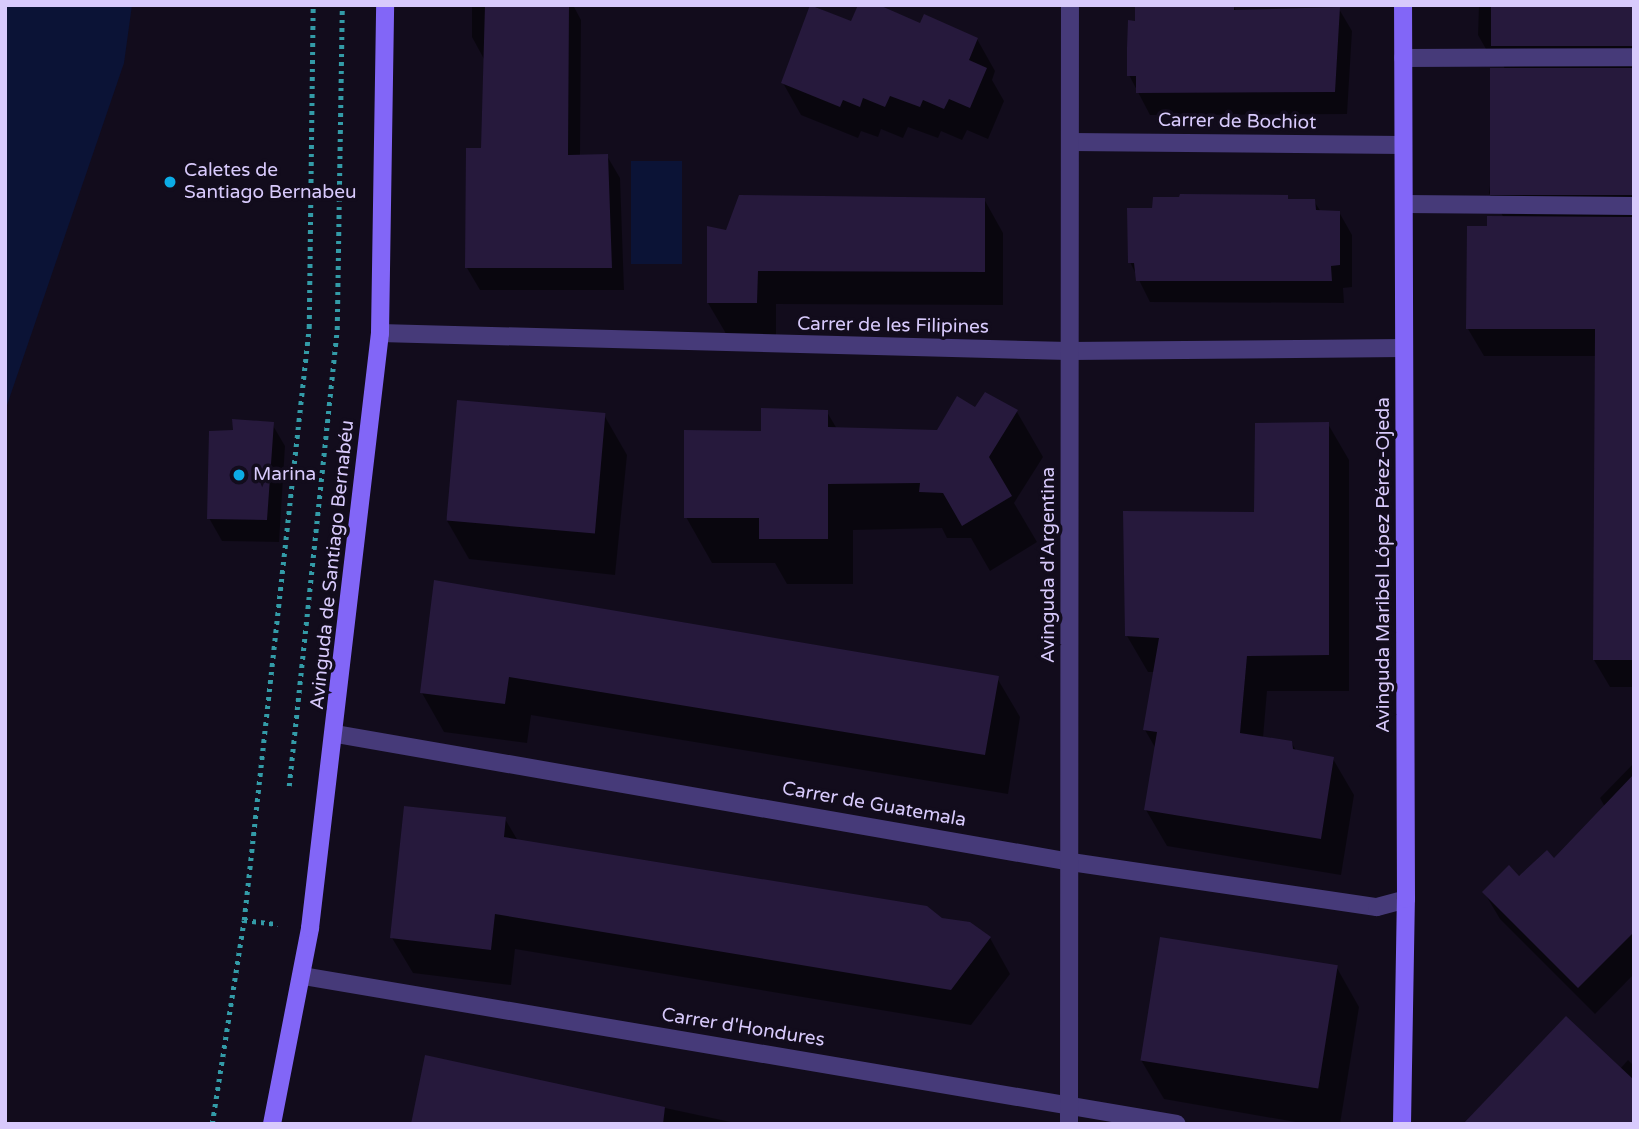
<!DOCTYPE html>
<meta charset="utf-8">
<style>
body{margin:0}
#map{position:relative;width:1639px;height:1129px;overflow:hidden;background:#120c1c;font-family:"Varela Round",sans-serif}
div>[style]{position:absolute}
.water>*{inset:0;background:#0b1336;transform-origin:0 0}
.shadow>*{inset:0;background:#0007}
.building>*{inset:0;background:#26193c;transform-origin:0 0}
.path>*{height:4.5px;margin-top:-2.25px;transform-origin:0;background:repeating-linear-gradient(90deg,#339ba7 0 3.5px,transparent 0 8.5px)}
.lane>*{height:18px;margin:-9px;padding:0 9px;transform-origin:9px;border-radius:9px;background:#463a79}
.street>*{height:18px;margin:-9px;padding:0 9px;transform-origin:9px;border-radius:9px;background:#463a79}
.secondary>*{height:18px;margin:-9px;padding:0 9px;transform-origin:9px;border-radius:9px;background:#8266f7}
.dots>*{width:19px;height:19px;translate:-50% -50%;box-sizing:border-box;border:4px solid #120c1c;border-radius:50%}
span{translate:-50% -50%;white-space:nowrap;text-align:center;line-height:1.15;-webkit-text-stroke:7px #120c1c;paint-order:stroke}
.street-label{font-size:19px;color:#d8cafc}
.poi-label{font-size:19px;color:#d8cafc}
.left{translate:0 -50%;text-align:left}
.frame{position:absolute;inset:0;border:7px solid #d8cafc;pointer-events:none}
</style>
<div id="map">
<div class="water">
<i style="clip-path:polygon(5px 5px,132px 5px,124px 63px,5px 411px)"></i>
<i style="left:631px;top:161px;width:51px;height:103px"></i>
</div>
<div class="shadow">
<i style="clip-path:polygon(472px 5px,573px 5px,581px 20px,580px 156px,607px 156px,620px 178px,624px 290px,480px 290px,467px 268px,483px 150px,484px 59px,472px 37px)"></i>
<i style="clip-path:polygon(811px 5px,852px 23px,921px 25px,977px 39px,995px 71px,992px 80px,1004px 101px,988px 139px,967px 130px,962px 140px,941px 131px,938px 138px,908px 127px,903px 138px,881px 129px,878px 137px,861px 131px,858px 138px,801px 115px,783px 83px)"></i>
<i style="clip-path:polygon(1233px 5px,1236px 11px,1339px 9px,1352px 31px,1347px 114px,1150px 115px,1129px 75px)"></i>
<i style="clip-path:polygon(1479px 5px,1634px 5px,1634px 687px,1610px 687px,1594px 660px,1596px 356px,1484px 356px,1468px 329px,1504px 218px,1489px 193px,1506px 71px,1502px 63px,1494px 63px,1478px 35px)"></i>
<i style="clip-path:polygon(984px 199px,1003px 233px,1003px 305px,776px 304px,776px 336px,728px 337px,708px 303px,728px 232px)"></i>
<i style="clip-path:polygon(1314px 201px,1321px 212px,1339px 212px,1352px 235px,1352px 287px,1343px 288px,1344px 303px,1150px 302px,1130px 262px)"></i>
<i style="clip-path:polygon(976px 409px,1017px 412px,1043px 457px,1014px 503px,1037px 542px,990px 571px,971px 538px,947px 538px,942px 528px,853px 530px,853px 584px,787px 584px,775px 563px,712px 563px,686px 517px,763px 433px,827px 412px,837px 429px,938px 432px)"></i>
<i style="clip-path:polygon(604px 415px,627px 455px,615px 575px,469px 559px,446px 519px)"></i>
<i style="clip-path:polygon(272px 424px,285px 446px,279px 542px,222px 541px,209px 518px,235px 432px)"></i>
<i style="clip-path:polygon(1328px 424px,1349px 460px,1349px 691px,1267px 691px,1263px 738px,1291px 742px,1297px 752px,1333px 759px,1354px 795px,1341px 875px,1167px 846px,1146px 810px,1156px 749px,1145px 730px,1155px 672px,1148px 672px,1127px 636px,1256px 513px)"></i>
<i style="clip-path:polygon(435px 582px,997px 678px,1020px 717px,1008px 794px,531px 715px,527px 743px,444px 732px,422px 693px)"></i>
<i style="clip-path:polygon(1634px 763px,1634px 974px,1595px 1014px,1500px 919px,1484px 892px,1554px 860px,1605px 807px,1600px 798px)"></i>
<i style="clip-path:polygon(505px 819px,518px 841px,990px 938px,1010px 974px,971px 1025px,515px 949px,511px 985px,413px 973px,392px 938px)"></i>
<i style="clip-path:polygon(1337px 968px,1359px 1007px,1340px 1124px,1307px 1124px,1164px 1099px,1141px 1060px)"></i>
<i style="clip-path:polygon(427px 1057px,740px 1124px,412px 1124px)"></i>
<i style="clip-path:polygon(1628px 1060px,1634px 1066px,1634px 1124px,1620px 1069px)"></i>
</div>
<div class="building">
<i style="clip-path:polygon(485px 5px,569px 5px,568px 155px,608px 154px,612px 268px,465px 268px,466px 148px,481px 148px)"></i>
<i style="clip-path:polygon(810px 5px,851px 21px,858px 5px,879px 5px,920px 23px,924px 14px,978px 38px,969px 60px,987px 68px,970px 108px,949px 99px,944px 109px,923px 100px,920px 107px,890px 96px,885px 107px,863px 98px,860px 107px,843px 100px,840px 107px,781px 83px)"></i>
<i style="clip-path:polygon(1135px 5px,1234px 5px,1234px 10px,1340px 7px,1335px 92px,1136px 93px,1136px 76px,1127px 76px,1127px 48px,1128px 20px,1135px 21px)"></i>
<i style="left:1491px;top:5px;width:143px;height:41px"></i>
<i style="left:1634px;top:68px;width:127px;height:144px;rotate:90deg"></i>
<i style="clip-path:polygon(1180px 194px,1288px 195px,1288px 199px,1315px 199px,1316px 210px,1340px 211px,1340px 265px,1331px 266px,1332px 281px,1136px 281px,1134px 263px,1128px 263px,1127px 208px,1152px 208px,1153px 197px,1179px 197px)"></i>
<i style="clip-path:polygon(739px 195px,985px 198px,985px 272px,758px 271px,757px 303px,707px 303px,707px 226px,726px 230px)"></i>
<i style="clip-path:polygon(1487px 216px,1634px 217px,1634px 660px,1593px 660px,1595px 329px,1466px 329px,1467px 226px,1487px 226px)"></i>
<i style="clip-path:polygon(985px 392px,1018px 410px,989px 457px,1012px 496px,962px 526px,943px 493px,919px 492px,920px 483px,828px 484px,828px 539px,759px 539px,759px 518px,684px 518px,684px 430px,761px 431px,761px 408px,828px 410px,828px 427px,937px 430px,957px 396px,975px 407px)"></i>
<i style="left:457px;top:400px;width:149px;height:121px;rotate:5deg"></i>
<i style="clip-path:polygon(232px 419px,274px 422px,267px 520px,207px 519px,209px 431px,233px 430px)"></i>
<i style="clip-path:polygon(1329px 422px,1329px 655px,1247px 656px,1240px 733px,1292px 741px,1293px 749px,1334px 757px,1321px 839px,1144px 810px,1157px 732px,1143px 730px,1159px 638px,1125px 636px,1123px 511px,1254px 512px,1255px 423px)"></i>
<i style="clip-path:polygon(434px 580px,999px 676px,985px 755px,509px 677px,505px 704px,420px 693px)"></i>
<i style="clip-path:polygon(1634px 774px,1634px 932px,1578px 988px,1482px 892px,1509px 865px,1519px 876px,1547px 850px,1554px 858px)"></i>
<i style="clip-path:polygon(404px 806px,506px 817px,504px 837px,927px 906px,942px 918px,970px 922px,991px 937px,951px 990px,495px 914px,491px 950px,390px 938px)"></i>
<i style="left:1160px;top:937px;width:180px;height:125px;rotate:9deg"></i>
<i style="clip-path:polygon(1566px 1016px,1634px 1080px,1634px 1124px,1463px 1124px)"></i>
<i style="clip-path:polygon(425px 1055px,665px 1107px,663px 1124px,411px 1124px)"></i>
</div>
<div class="path">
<i style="left:289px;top:786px;width:460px;rotate:-84deg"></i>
<i style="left:337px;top:329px;width:324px;rotate:-89.1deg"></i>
<i style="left:244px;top:920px;width:34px;rotate:7deg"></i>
<i style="left:212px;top:1124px;width:206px;rotate:-81.1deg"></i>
<i style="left:244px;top:920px;width:597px;rotate:-83.74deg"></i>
<i style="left:309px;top:327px;width:322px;rotate:-89.3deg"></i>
</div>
<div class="lane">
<i style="left:1403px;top:58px;width:231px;rotate:-0.2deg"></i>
<i style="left:1404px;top:204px;width:230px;rotate:0.5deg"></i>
</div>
<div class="street">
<i style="left:1071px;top:142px;width:332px;rotate:0.5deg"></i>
<i style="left:380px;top:333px;width:689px;rotate:1.5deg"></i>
<i style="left:1069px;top:351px;width:335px;rotate:-0.5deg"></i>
<i style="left:336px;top:734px;width:746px;rotate:9.88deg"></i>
<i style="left:1071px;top:862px;width:309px;rotate:8.4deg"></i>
<i style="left:1377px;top:907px;width:30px;rotate:-15deg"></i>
<i style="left:303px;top:976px;width:886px;rotate:9.61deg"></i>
<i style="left:1069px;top:1124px;width:1119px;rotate:-89.95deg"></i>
</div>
<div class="secondary">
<i style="left:272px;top:1124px;width:200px;rotate:-79deg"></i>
<i style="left:310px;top:928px;width:599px;rotate:-83.29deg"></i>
<i style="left:380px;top:333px;width:328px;rotate:-89.1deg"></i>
<i style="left:1402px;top:1124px;width:225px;rotate:-89deg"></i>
<i style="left:1406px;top:899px;width:894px;rotate:-90.19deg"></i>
</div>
<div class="dots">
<i style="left:170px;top:182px;background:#0cace6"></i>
<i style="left:239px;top:475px;background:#0cace6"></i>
</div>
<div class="street-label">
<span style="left:1237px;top:122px;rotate:1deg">Carrer de Bochiot</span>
<span style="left:893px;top:326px;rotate:1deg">Carrer de les Filipines</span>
<span style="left:333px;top:565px;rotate:-84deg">Avinguda de Santiago Bernabéu</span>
<span style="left:1049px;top:565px;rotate:-90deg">Avinguda d'Argentina</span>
<span style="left:1384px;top:565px;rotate:-90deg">Avinguda Maribel López Pérez-Ojeda</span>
<span style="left:874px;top:805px;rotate:10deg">Carrer de Guatemala</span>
<span style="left:743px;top:1028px;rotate:9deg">Carrer d'Hondures</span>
</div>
<div class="poi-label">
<span class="left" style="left:184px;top:182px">Caletes de<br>Santiago Bernabeu</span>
<span class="left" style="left:253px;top:475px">Marina</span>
</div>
<div class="frame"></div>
</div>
